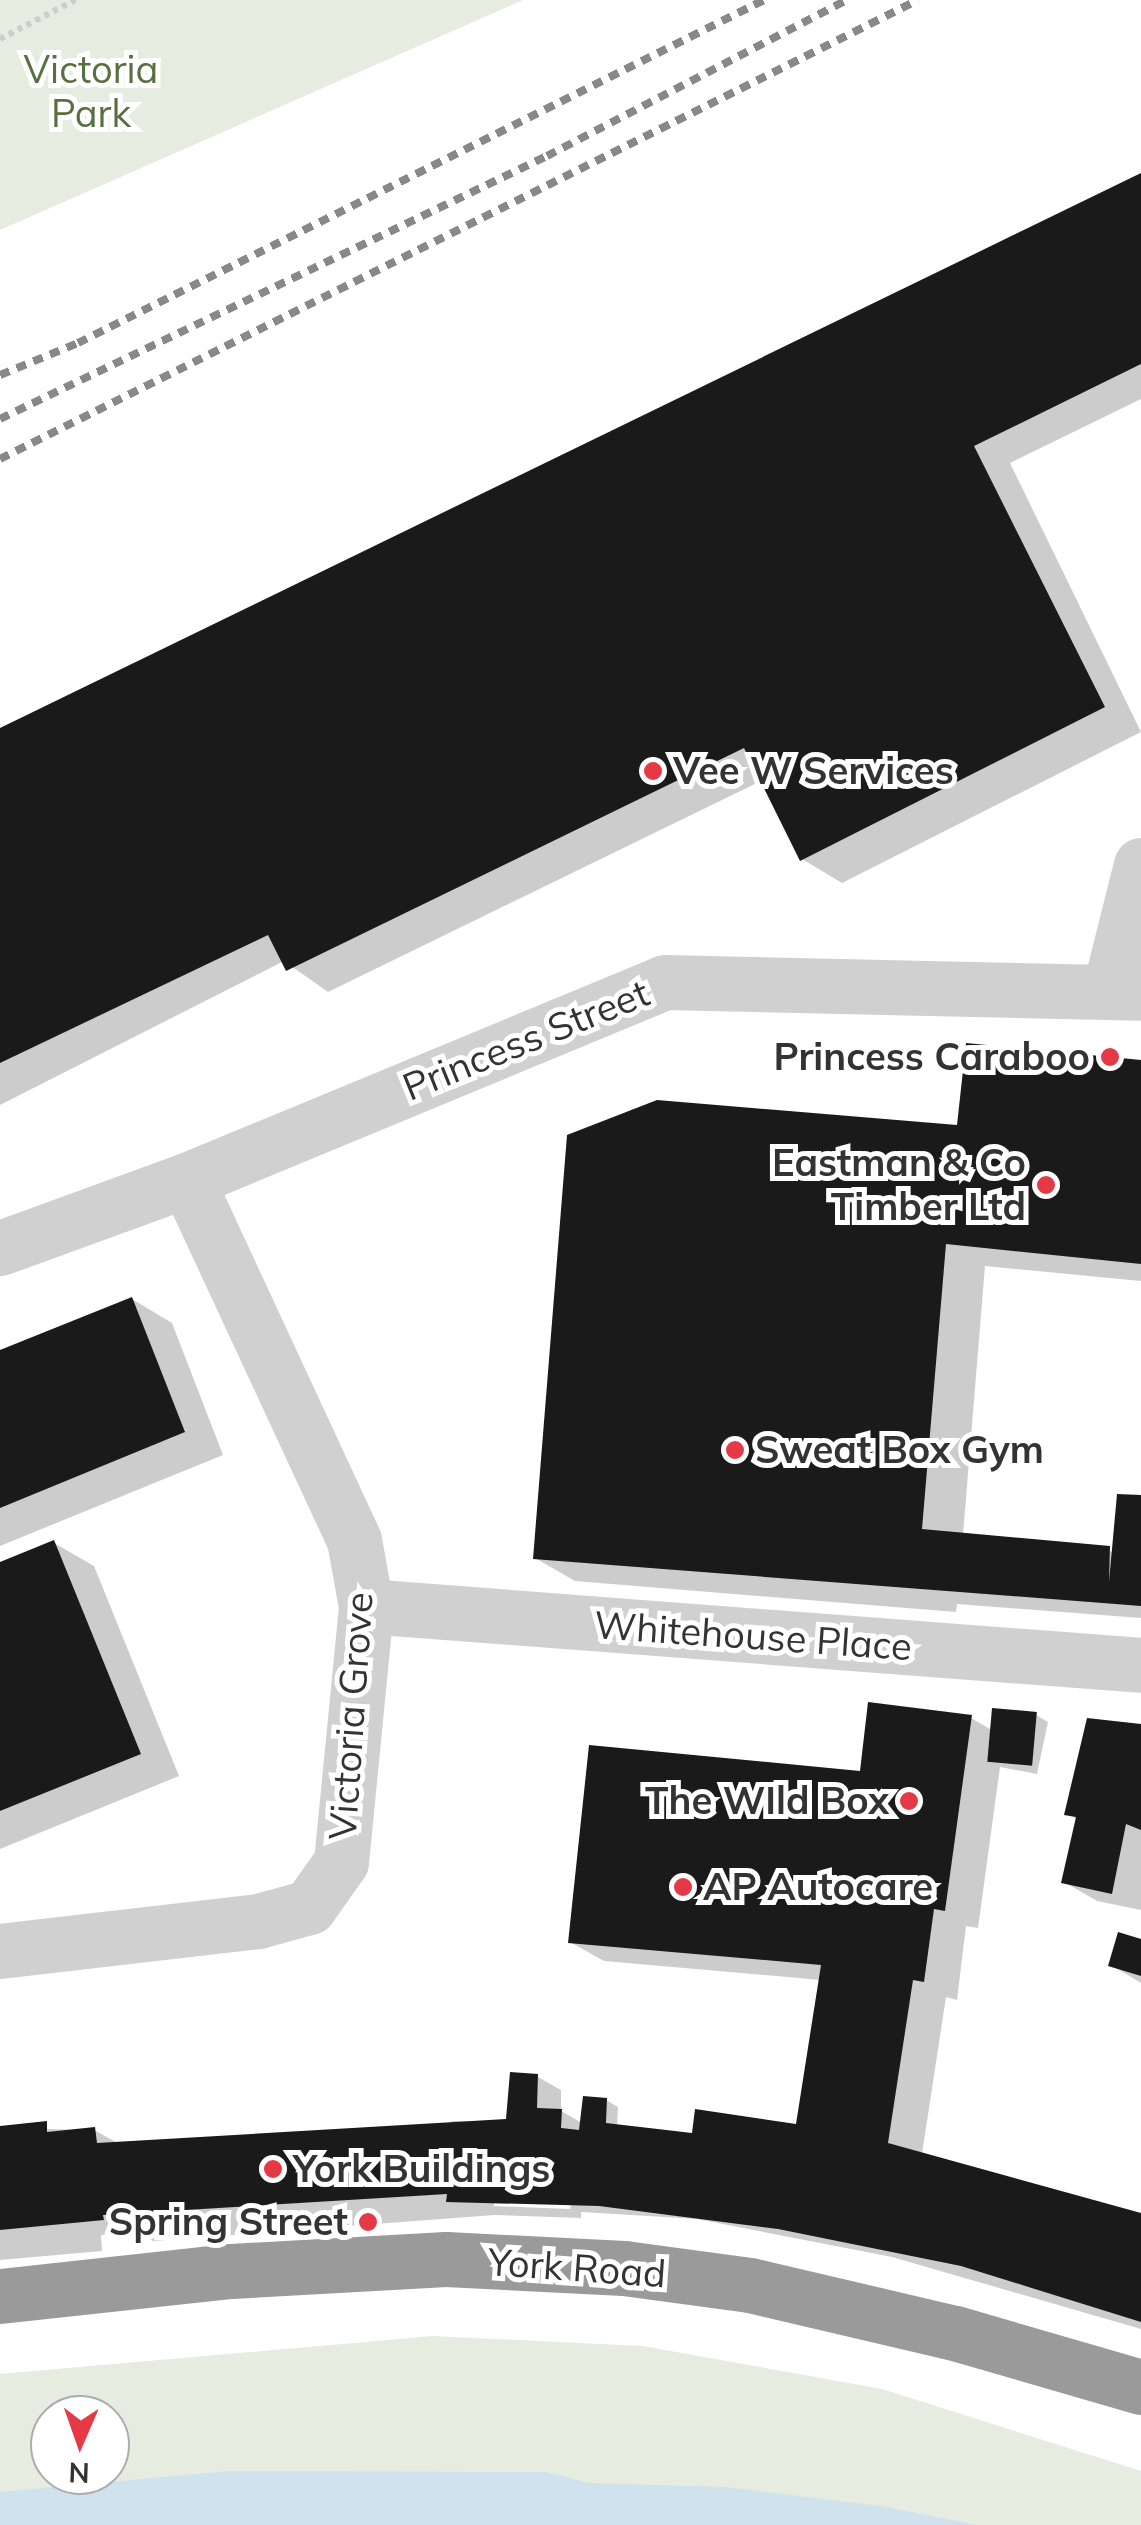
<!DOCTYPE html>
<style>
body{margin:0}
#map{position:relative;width:1141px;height:2525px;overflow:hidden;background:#fff;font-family:Mulish,sans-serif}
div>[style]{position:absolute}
.green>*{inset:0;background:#e6ecdf}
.water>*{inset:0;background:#cfe2ee}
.shadow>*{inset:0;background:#0003}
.building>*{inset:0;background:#1a1a1a;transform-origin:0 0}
.path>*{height:6px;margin-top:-3px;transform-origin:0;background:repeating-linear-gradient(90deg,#cdcdcd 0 5px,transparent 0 10px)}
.street>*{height:55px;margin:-27.5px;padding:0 27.5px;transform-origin:27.5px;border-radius:27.5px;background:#d0d0d0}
.highway>*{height:55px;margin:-27.5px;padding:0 27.5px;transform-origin:27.5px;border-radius:27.5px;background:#9a9a9a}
.rail>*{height:8px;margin-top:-4px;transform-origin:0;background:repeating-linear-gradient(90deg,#888 0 10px,transparent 0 18px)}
.dots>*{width:28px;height:28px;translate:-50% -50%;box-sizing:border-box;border:5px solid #fff;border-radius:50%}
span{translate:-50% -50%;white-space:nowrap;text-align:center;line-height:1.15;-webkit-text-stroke:10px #fff;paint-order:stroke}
.park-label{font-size:38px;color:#56703f}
.poi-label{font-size:38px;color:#333;font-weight:700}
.left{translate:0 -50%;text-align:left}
.right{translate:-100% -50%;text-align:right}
.street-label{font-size:38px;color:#333}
.north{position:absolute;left:30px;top:2395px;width:100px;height:100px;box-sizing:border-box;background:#fff;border:2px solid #adadad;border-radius:50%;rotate:182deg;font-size:28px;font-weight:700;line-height:40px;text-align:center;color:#333}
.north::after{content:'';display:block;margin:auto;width:35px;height:45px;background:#e63946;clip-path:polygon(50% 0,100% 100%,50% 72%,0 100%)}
</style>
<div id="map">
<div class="green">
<i style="clip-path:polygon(0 0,523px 0,0 230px)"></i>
<i style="clip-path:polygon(evenodd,433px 2336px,643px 2346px,882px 2389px,1141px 2471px,1141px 2525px,0 2525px,0 2374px,433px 2336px,50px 2415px,110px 2415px,110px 2475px,50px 2475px,50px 2415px)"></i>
</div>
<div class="water">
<i style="clip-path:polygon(228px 2471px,546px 2472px,589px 2483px,726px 2487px,881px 2506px,978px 2525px,0 2525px,0 2492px)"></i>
</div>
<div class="shadow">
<i style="clip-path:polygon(1141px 176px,1141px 399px,1010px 463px,1141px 732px,842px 883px,802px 859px,763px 780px,328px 992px,284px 961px,0 1105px,0 731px)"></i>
<i style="clip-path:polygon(1141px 1062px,1141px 1281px,985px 1266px,963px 1535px,1114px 1552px,1141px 1498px,1141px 1618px,957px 1604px,956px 1612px,575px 1581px,535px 1558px,959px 1128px)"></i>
<i style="clip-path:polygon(132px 1299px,172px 1323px,223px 1455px,0 1546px,0 1353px)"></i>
<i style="clip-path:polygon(54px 1543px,94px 1566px,179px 1776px,0 1849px,0 1565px)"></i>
<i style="clip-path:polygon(evenodd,1036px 1715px,1048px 1722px,1037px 1774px,1000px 1767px,978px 1928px,966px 1926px,957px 2000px,946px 1997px,922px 2154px,1141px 2215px,1141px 2329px,892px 2257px,697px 2219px,581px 2212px,581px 2218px,494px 2215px,153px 2241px,126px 2225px,126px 2233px,101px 2235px,102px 2251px,0 2260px,0 2128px,94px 2130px,118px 2143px,451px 2130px,451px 2121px,508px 2122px,538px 2077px,561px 2090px,561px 2111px,582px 2123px,606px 2100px,618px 2107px,617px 2127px,691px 2135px,818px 2135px,821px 1980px,604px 1961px,570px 1942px,971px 1718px,990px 1729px,1036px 1715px,494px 2201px,571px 2204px,570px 2209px,494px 2206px,494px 2201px)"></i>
<i style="clip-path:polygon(1141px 1726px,1141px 1910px,1097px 1901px,1064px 1882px,1078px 1820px,1067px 1813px)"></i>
<i style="clip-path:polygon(1141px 1941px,1141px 1983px,1111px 1965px)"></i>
</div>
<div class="building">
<i style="clip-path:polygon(1141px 173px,1141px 364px,974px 446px,1105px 707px,800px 861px,744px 748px,286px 971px,268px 935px,0 1063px,0 728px)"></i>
<i style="clip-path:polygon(966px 1043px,1141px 1060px,1141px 1264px,946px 1244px,922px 1529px,1110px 1546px,1109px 1582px,1117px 1494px,1141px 1495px,1141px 1606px,533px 1559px,567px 1135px,657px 1100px,957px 1125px)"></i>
<i style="clip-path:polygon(132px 1297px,185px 1432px,0 1508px,0 1350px)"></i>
<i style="clip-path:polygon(54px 1540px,141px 1754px,0 1811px,0 1562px)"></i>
<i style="clip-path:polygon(868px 1702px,972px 1715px,945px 1911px,934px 1909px,924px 1982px,913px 1980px,888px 2143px,1141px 2213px,1141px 2322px,961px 2266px,778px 2229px,599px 2206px,446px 2202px,447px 2194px,103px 2215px,104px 2220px,0 2230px,0 2126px,47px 2121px,47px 2132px,95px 2127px,97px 2143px,506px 2119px,510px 2072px,538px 2074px,537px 2108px,562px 2109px,561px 2128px,579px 2130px,583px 2096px,607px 2098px,606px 2123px,692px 2133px,695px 2109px,796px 2124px,821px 1965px,568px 1943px,589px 1745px,860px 1771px)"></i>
<i style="left:992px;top:1708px;width:45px;height:54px;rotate:5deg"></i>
<i style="clip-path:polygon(1087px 1718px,1141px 1724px,1141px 1830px,1126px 1824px,1112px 1894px,1061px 1883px,1076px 1817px,1064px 1815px)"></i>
<i style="clip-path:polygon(1118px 1932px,1141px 1939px,1141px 1976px,1108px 1966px)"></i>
</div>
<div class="path">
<i style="left:0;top:39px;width:85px;rotate:-27.5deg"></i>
</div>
<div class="street">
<i style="left:1109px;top:992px;width:131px;rotate:-75.9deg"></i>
<i style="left:0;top:1248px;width:199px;rotate:-20deg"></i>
<i style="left:187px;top:1180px;width:517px;rotate:-22.5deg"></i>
<i style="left:665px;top:982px;width:476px;rotate:1.3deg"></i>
<i style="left:366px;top:1606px;width:777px;rotate:4.35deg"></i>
<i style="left:0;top:1951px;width:260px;rotate:-6.6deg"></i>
<i style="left:258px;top:1921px;width:53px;rotate:-15.4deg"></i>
<i style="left:309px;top:1907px;width:55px;rotate:-54.6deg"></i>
<i style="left:341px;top:1862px;width:257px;rotate:-84.4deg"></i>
<i style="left:366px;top:1606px;width:67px;rotate:-100.3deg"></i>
<i style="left:354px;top:1540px;width:397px;rotate:-114.9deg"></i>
</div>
<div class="highway">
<i style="left:0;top:2296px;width:232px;rotate:-6.2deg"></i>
<i style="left:231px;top:2271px;width:215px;rotate:-3.2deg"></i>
<i style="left:446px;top:2259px;width:178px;rotate:2.9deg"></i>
<i style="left:624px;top:2268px;width:127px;rotate:7.7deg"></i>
<i style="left:750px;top:2285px;width:211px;rotate:13.2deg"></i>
<i style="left:955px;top:2333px;width:194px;rotate:16.2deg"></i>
</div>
<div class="rail">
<i style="left:0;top:375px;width:84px;rotate:-22.3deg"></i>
<i style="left:78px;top:343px;width:767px;rotate:-26.57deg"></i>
<i style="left:0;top:419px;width:607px;rotate:-25.68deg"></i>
<i style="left:547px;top:156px;width:338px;rotate:-27.5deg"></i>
<i style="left:0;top:459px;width:1026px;rotate:-26.57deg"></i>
</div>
<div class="dots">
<i style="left:653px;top:771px;background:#e63946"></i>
<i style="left:1110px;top:1057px;background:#e63946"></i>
<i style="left:1046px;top:1185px;background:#e63946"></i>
<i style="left:735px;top:1450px;background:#e63946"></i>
<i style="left:909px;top:1801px;background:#e63946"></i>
<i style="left:683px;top:1887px;background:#e63946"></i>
<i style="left:273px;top:2169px;background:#e63946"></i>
<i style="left:368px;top:2222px;background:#e63946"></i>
</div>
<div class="park-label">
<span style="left:91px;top:92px">Victoria<br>Park</span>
</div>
<div class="poi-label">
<span class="left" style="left:673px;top:771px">Vee W Services</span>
<span class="right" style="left:1090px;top:1057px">Princess Caraboo</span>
<span class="right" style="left:1026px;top:1185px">Eastman &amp; Co<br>Timber Ltd</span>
<span class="left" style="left:755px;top:1450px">Sweat Box Gym</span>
<span class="right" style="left:889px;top:1801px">The WIld Box</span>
<span class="left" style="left:703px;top:1887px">AP Autocare</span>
<span class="left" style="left:293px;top:2169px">York Buildings</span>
<span class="right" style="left:348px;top:2222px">Spring Street</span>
</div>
<div class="street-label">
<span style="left:526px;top:1040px;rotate:-22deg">Princess Street</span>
<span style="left:753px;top:1636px;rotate:4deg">Whitehouse Place</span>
<span style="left:351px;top:1716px;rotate:-86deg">Victoria Grove</span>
<span style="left:577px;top:2268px;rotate:4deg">York Road</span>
</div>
<div class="north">N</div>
</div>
